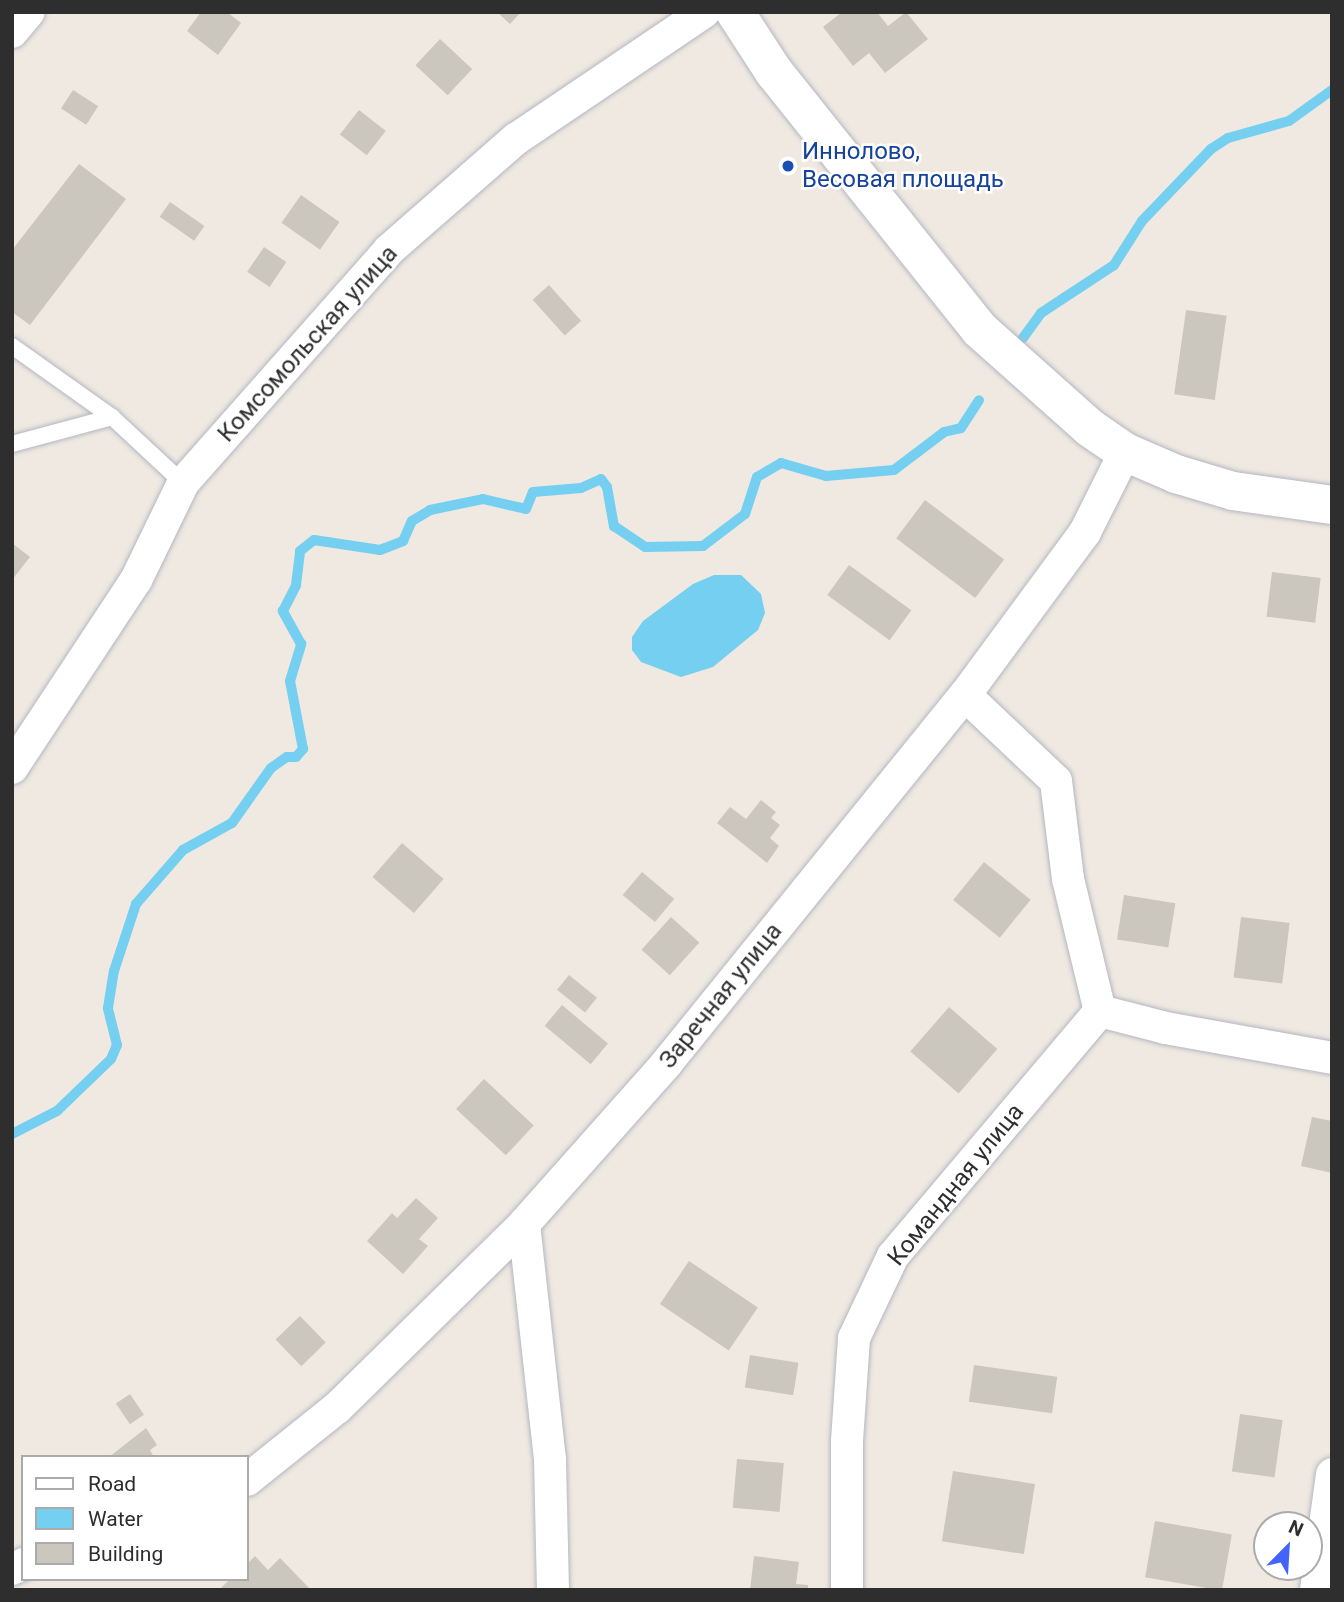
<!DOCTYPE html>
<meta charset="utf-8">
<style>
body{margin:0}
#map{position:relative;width:1344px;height:1602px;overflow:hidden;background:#efe9e1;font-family:Roboto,sans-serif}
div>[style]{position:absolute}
.water>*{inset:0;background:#75cff0}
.stream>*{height:10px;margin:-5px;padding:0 5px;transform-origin:5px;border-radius:5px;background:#75cff0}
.building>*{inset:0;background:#cbc7bf;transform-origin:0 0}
.roads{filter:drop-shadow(0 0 2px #b4b7c1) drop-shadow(0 0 2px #b4b7c1)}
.lane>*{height:16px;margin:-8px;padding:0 8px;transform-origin:8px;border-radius:8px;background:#fff}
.street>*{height:32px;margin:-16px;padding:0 16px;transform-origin:16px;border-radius:16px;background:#fff}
.secondary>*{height:38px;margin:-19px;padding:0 19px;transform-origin:19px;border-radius:19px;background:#fff}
.dots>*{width:19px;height:19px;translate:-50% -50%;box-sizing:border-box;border:4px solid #fff;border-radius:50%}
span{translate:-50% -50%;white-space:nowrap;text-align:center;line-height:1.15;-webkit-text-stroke:5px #fff;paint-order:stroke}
.transit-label{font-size:24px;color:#164399}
.left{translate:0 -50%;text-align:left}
.street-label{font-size:24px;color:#2e2e2e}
.frame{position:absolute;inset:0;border:14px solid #2e2e2e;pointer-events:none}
.legend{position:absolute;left:21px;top:1455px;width:228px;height:126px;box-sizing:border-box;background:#fff;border:2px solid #ababab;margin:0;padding:9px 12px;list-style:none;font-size:21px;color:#2e2e2e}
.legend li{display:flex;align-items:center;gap:14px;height:35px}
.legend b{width:35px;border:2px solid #ababab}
.north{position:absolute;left:1253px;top:1511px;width:70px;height:70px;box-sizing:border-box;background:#fff;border:2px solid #ababab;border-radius:50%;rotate:24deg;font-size:19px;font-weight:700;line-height:28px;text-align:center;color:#2e2e2e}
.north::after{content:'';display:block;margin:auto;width:24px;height:32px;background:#4264fb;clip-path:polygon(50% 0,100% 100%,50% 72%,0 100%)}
</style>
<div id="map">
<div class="water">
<i style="clip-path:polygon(714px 575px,741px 575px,761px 594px,765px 613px,758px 630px,713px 667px,681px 677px,641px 662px,632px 650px,632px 637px,643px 621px,693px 584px)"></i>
</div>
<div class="stream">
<i style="left:1023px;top:338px;width:31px;rotate:-54deg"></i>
<i style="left:1041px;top:313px;width:87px;rotate:-33.3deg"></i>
<i style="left:1114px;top:265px;width:52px;rotate:-57.5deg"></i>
<i style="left:1142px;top:221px;width:100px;rotate:-46.2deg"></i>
<i style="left:1211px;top:149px;width:20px;rotate:-33deg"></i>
<i style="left:1228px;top:138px;width:63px;rotate:-15.6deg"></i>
<i style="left:1289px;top:121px;width:53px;rotate:-35.8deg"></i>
<i style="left:12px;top:1134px;width:51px;rotate:-27.1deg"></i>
<i style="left:57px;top:1111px;width:75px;rotate:-43.9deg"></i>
<i style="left:111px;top:1059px;width:15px;rotate:-67deg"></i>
<i style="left:117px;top:1045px;width:38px;rotate:-104deg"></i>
<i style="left:108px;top:1008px;width:37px;rotate:-81deg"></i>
<i style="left:114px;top:971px;width:71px;rotate:-71.8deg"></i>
<i style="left:136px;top:904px;width:72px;rotate:-49deg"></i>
<i style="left:183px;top:850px;width:56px;rotate:-28.9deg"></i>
<i style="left:232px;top:823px;width:67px;rotate:-54.7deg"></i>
<i style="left:271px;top:768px;width:19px;rotate:-35deg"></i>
<i style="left:287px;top:757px;width:9px"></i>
<i style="left:296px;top:757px;width:11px;rotate:-49deg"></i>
<i style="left:303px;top:749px;width:69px;rotate:-100.8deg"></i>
<i style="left:290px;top:681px;width:39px;rotate:-73deg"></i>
<i style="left:301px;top:644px;width:38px;rotate:-119deg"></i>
<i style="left:283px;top:611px;width:29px;rotate:-63deg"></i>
<i style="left:296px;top:585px;width:34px;rotate:-83deg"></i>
<i style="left:300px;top:551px;width:18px;rotate:-38deg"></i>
<i style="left:314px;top:540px;width:67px;rotate:8.6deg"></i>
<i style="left:380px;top:550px;width:25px;rotate:-21deg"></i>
<i style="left:403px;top:541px;width:22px;rotate:-66deg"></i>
<i style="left:412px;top:521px;width:21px;rotate:-31deg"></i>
<i style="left:430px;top:510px;width:54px;rotate:-11.7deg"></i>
<i style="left:483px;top:499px;width:44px;rotate:13.1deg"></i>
<i style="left:526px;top:509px;width:18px;rotate:-68deg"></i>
<i style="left:533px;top:492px;width:48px;rotate:-4.8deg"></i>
<i style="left:581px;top:488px;width:22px;rotate:-24deg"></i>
<i style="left:601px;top:479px;width:10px;rotate:53deg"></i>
<i style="left:607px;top:487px;width:40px;rotate:80deg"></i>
<i style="left:614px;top:526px;width:37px;rotate:34deg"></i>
<i style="left:645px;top:547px;width:58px;rotate:-1deg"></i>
<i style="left:703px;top:546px;width:53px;rotate:-37.3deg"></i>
<i style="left:745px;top:514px;width:39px;rotate:-72deg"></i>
<i style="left:757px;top:477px;width:28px;rotate:-30deg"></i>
<i style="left:781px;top:463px;width:47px;rotate:16.1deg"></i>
<i style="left:826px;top:476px;width:68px;rotate:-5deg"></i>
<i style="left:894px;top:470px;width:63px;rotate:-37.2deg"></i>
<i style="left:944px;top:432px;width:17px;rotate:-13deg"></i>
<i style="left:961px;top:428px;width:33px;rotate:-57deg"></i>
</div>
<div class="building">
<i style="clip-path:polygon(201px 12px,227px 12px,241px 23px,218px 55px,187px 31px)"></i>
<i style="clip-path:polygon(497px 12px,521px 12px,510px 24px)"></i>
<i style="clip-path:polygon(842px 12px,877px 12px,888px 26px,906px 12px,928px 39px,885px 73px,869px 53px,853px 66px,823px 27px)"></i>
<i style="left:440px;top:39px;width:44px;height:36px;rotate:43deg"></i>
<i style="left:73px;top:90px;width:30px;height:22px;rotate:33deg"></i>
<i style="left:359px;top:110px;width:34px;height:31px;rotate:38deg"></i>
<i style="clip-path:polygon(79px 164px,126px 199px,30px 325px,12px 312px,12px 250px)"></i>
<i style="left:301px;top:195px;width:47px;height:34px;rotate:35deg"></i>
<i style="left:170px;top:202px;width:42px;height:18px;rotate:35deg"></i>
<i style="left:264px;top:247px;width:27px;height:30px;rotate:34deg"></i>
<i style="left:549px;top:285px;width:48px;height:22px;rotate:48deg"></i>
<i style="left:1186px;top:310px;width:41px;height:85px;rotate:8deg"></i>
<i style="left:925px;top:500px;width:99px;height:48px;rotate:37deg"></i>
<i style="clip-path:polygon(12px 543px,30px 557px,12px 580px)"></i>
<i style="left:849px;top:565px;width:77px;height:37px;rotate:36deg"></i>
<i style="left:1272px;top:572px;width:49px;height:45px;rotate:7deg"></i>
<i style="clip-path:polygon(761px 800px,776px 812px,771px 818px,780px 825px,770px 838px,779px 846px,767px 863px,717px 823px,730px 807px,746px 819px)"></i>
<i style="left:402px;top:843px;width:55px;height:45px;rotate:41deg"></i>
<i style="left:984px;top:862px;width:60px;height:49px;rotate:39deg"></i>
<i style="left:642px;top:872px;width:42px;height:30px;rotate:40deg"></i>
<i style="left:1124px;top:895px;width:52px;height:45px;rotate:9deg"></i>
<i style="left:671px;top:917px;width:38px;height:44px;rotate:42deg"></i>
<i style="left:1241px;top:917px;width:49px;height:61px;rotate:7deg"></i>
<i style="left:569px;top:975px;width:36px;height:19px;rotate:39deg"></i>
<i style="left:562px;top:1005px;width:60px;height:27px;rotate:40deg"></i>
<i style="left:949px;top:1007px;width:64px;height:59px;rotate:41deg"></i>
<i style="left:484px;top:1079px;width:68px;height:41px;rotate:43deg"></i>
<i style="clip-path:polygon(1312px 1117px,1332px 1121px,1332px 1173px,1301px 1166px)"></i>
<i style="clip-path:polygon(416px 1198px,438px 1218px,419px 1239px,428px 1246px,403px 1274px,367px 1241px,392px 1213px,397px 1218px)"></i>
<i style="left:689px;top:1261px;width:83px;height:52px;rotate:34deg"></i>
<i style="left:300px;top:1316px;width:37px;height:34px;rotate:46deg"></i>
<i style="left:750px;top:1355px;width:49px;height:33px;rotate:9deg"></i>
<i style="left:974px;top:1365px;width:84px;height:37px;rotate:8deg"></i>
<i style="left:130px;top:1394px;width:25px;height:17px;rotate:56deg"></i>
<i style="left:1240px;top:1414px;width:43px;height:58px;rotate:8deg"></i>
<i style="clip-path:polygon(146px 1428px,157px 1445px,150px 1450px,154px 1457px,109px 1457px)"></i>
<i style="left:737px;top:1459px;width:47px;height:49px;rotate:5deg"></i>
<i style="left:953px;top:1471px;width:83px;height:71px;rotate:9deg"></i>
<i style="left:1155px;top:1521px;width:78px;height:57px;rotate:10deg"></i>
<i style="clip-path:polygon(255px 1556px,268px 1570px,280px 1558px,311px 1590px,219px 1590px,230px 1579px,247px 1579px,247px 1564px)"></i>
<i style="clip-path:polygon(754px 1556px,799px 1562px,796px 1584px,808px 1585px,808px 1590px,750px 1590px)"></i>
</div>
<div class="roads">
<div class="lane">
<i style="left:12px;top:346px;width:123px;rotate:35.4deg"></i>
<i style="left:12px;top:444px;width:104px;rotate:-15.1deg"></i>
<i style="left:112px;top:417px;width:97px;rotate:42.9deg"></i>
</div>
<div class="street">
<i style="left:12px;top:32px;width:26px;rotate:-50deg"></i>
<i style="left:965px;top:695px;width:125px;rotate:43.4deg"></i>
<i style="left:1056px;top:781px;width:99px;rotate:83deg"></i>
<i style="left:1068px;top:879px;width:136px;rotate:76.4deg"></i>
<i style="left:12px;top:768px;width:225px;rotate:-56.6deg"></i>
<i style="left:136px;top:580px;width:108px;rotate:-64.1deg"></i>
<i style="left:183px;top:483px;width:311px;rotate:-48.5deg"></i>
<i style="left:389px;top:250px;width:169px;rotate:-41.2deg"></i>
<i style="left:516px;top:139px;width:227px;rotate:-34deg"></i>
<i style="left:1100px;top:1011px;width:68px;rotate:14.4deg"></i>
<i style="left:1166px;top:1028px;width:169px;rotate:10.2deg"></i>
<i style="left:524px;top:1224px;width:236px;rotate:83.7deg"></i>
<i style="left:550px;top:1459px;width:131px;rotate:88.7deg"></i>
<i style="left:247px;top:1480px;width:115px;rotate:-38.7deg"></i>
<i style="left:337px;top:1408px;width:262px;rotate:-44.5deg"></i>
<i style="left:524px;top:1224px;width:214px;rotate:-48.4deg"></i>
<i style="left:666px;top:1064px;width:475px;rotate:-51deg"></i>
<i style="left:965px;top:695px;width:202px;rotate:-53.6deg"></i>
<i style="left:1085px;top:532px;width:89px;rotate:-63.4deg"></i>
<i style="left:12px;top:1569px;width:12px;rotate:-24deg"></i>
<i style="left:847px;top:1590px;width:149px;rotate:-90deg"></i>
<i style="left:847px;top:1441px;width:103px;rotate:-86.1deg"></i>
<i style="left:854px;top:1338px;width:91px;rotate:-64.6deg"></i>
<i style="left:893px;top:1256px;width:321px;rotate:-49.8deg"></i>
<i style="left:1316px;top:1590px;width:117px;rotate:-82.1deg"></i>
</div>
<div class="secondary">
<i style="left:735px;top:12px;width:72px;rotate:57deg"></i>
<i style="left:774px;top:72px;width:329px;rotate:51.4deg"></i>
<i style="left:979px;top:329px;width:149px;rotate:41.7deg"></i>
<i style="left:1090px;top:428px;width:42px;rotate:34.4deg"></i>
<i style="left:1125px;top:452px;width:56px;rotate:23.3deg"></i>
<i style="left:1176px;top:474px;width:59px;rotate:16.6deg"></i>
<i style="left:1233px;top:491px;width:100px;rotate:8deg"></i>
</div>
</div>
<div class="dots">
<i style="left:788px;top:166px;background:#1a4fb4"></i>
</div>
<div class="transit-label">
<span class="left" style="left:802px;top:166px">Иннолово,<br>Весовая площадь</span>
</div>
<div class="street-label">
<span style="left:308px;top:344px;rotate:-48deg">Комсомольская улица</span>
<span style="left:721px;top:996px;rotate:-51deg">Заречная улица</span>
<span style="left:956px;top:1185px;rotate:-51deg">Командная улица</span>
</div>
<div class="frame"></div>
<ul class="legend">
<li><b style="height:9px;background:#fff"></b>Road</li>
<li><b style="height:19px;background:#75cff0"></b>Water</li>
<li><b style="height:19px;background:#cbc7bf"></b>Building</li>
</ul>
<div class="north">N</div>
</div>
